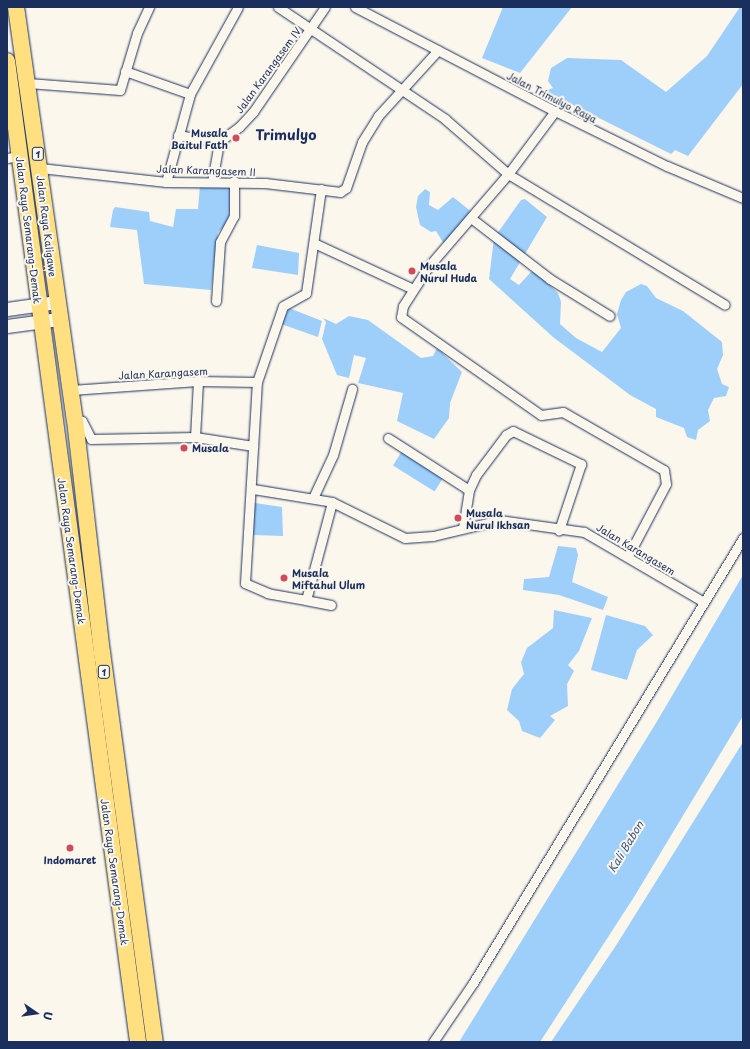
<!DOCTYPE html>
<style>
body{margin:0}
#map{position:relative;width:750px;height:1049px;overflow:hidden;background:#fbf7ec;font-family:"Playpen Sans",sans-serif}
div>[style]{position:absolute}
.water>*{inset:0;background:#9dcffa;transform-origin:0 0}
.roads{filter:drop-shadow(0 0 1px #1b2f5e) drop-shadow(0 0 1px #1b2f5e)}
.minor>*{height:9px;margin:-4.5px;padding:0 4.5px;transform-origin:4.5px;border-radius:4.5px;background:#fbf7ec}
.secondary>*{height:13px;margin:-6.5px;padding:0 6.5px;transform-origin:6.5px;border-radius:6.5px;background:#fbf7ec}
.trunk>*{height:16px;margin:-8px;padding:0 8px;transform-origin:8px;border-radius:8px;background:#ffdf80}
.dots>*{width:11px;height:11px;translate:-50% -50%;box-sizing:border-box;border:2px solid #fbf7ec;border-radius:50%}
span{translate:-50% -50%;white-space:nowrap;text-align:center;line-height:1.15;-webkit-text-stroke:4px #fbf7ec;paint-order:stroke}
.shield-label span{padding:1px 3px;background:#fbf7ec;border:1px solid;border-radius:3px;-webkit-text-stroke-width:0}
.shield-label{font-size:9px;color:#1b2f5e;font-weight:700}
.street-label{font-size:10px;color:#1b2f5e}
.poi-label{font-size:10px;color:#1b2f5e;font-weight:700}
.right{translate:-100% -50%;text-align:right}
.left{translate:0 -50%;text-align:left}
.water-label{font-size:11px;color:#3c5785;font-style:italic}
.district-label{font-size:14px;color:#1b2f5e;font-weight:700}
.frame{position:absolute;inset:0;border:8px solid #1b2f5e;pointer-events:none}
.north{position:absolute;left:16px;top:993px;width:40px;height:40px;-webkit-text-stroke:3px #fbf7ec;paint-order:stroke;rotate:103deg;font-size:11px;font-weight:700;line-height:16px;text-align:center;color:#1b2f5e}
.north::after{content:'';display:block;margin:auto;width:14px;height:18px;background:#1b2f5e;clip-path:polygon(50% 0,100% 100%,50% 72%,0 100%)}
</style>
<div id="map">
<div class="water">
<i style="clip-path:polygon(503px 7px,572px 7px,520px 73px,482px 58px)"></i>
<i style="clip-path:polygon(740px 7px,743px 7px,743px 84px,688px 156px,675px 150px,671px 154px,545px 91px,553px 88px,548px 81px,551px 68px,567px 58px,621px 60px,666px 92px,707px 56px)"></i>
<i style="clip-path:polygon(200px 185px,229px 187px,232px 196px,228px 223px,218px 232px,211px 290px,144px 284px,137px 230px,110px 227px,113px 210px,115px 207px,149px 212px,150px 221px,173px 227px,176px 209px,198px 209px)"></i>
<i style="clip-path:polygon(425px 189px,430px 192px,429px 205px,438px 210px,453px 197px,473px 213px,444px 244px,436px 231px,431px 232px,420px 225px,416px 207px,418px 196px)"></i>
<i style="clip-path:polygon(525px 199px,547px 217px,510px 279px,519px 285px,531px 272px,537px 273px,558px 293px,561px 302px,560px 324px,576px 338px,602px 352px,621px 328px,617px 314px,621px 300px,626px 292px,641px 284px,647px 286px,656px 298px,683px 311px,722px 342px,723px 355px,717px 369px,722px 384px,729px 387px,726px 396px,714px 398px,708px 410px,710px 421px,698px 430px,696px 440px,687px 437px,684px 428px,656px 417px,656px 409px,630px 395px,553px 337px,489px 279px,494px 238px,521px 200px)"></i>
<i style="clip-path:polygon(257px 245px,299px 253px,298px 275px,252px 268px)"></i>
<i style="clip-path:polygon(289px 308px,322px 321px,318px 337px,281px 324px)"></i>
<i style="clip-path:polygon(349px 316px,368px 320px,421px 358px,433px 356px,437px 348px,462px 372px,450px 403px,449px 418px,434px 439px,397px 421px,403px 393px,358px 383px,366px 358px,354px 355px,349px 378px,337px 375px,322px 339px,326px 322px,323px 318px,336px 324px)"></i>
<i style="left:402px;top:451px;width:49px;height:17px;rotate:32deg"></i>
<i style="clip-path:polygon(255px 503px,282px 507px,283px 536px,250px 535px)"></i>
<i style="clip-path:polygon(558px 546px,576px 548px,578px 555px,572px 582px,608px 597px,603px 610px,559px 595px,523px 590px,524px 579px,549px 577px)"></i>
<i style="clip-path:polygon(743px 575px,743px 716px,634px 897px,540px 1042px,459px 1042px,656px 723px)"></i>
<i style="clip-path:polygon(554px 610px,592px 618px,579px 651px,568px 665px,574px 671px,567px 684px,568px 706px,550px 716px,555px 720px,540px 738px,522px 731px,519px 721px,507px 710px,512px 689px,524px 674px,521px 662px,527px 648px,553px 628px)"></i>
<i style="clip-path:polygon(606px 615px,645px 626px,653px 635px,637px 650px,627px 680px,591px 670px)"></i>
<i style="clip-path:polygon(743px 742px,743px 1042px,551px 1042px,617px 944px)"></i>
</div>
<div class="roads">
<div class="minor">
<i style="left:278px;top:7px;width:201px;rotate:33.8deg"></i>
<i style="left:445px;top:119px;width:84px;rotate:41.1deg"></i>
<i style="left:508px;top:174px;width:253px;rotate:31.1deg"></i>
<i style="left:355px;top:7px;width:225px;rotate:27.5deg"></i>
<i style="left:555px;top:111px;width:125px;rotate:26.2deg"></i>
<i style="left:667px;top:166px;width:82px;rotate:22.8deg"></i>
<i style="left:125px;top:71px;width:69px;rotate:19.5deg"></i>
<i style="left:28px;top:83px;width:92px;rotate:4.4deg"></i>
<i style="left:120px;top:90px;width:59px;rotate:-73.4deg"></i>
<i style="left:137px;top:33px;width:29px;rotate:-65deg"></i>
<i style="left:555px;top:111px;width:79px;rotate:126.7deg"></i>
<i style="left:508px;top:174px;width:123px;rotate:130.7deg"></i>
<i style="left:428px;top:267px;width:46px;rotate:122.7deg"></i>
<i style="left:403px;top:306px;width:11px;rotate:100deg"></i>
<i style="left:401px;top:317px;width:171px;rotate:35deg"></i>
<i style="left:541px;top:415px;width:22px;rotate:-8deg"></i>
<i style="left:563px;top:412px;width:116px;rotate:29.9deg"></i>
<i style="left:664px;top:470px;width:14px;rotate:82deg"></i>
<i style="left:666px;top:484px;width:81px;rotate:117.8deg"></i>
<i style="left:178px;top:135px;width:42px;rotate:9.7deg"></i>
<i style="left:219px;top:142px;width:25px;rotate:-37deg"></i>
<i style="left:239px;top:127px;width:21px;rotate:-47deg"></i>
<i style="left:253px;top:112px;width:127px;rotate:-55.6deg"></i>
<i style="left:7px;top:158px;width:13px;rotate:-9deg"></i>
<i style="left:40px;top:168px;width:127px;rotate:6.3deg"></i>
<i style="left:166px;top:182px;width:99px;rotate:0.6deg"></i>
<i style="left:265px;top:183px;width:76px;rotate:6.8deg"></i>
<i style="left:340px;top:192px;width:7px;rotate:-34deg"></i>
<i style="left:346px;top:188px;width:49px;rotate:-70.8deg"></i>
<i style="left:362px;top:142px;width:31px;rotate:-58deg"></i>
<i style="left:378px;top:116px;width:89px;rotate:-47.7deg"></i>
<i style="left:166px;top:182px;width:91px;rotate:-74.7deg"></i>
<i style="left:190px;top:94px;width:99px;rotate:-61.1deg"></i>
<i style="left:212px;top:182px;width:41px;rotate:-80.1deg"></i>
<i style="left:471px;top:218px;width:100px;rotate:37.7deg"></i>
<i style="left:550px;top:279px;width:70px;rotate:31.7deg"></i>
<i style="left:314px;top:243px;width:109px;rotate:24.9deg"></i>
<i style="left:216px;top:301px;width:59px;rotate:-86.1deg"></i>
<i style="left:220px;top:242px;width:30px;rotate:-62deg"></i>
<i style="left:234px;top:216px;width:35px;rotate:-90deg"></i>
<i style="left:71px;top:390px;width:127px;rotate:-4.1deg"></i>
<i style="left:198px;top:381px;width:59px;rotate:1deg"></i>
<i style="left:75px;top:420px;width:7px;rotate:8deg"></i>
<i style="left:82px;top:421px;width:20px;rotate:63deg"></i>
<i style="left:91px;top:439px;width:104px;rotate:-1.1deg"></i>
<i style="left:195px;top:437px;width:59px;rotate:8.8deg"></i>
<i style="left:195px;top:437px;width:56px;rotate:-86.9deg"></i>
<i style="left:388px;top:438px;width:96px;rotate:32.7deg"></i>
<i style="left:253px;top:489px;width:80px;rotate:9.3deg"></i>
<i style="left:332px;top:502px;width:81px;rotate:26.3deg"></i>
<i style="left:405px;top:538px;width:28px;rotate:-4deg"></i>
<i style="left:433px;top:536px;width:68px;rotate:-13.6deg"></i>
<i style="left:499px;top:520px;width:86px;rotate:8deg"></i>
<i style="left:584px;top:532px;width:139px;rotate:30.3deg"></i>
<i style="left:313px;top:498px;width:47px;rotate:-65.1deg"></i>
<i style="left:333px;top:455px;width:69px;rotate:-73.9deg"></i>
<i style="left:463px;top:528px;width:38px;rotate:-81deg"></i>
<i style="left:469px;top:490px;width:17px;rotate:-65deg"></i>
<i style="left:476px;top:475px;width:50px;rotate:-53.1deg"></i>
<i style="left:506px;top:435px;width:8px;rotate:-30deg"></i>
<i style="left:513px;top:431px;width:76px;rotate:25.9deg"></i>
<i style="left:581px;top:464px;width:70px;rotate:108.4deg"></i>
<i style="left:306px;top:600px;width:39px;rotate:-170deg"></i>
<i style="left:268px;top:593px;width:25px;rotate:-157deg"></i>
<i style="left:245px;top:583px;width:201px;rotate:-86.6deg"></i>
<i style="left:257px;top:382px;width:80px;rotate:-71.1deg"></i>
<i style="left:283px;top:306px;width:26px;rotate:-29deg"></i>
<i style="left:306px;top:293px;width:105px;rotate:-81.8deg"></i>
<i style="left:331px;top:605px;width:25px;rotate:-169deg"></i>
<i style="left:306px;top:600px;width:101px;rotate:-75.1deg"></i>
<i style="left:433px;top:1042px;width:71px;rotate:-55.9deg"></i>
<i style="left:473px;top:983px;width:521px;rotate:-58.75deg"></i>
</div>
<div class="secondary">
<i style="left:7px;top:309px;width:50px;rotate:-8deg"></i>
<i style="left:7px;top:326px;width:52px;rotate:-7.7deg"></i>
</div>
<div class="trunk">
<i style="left:16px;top:7px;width:417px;rotate:81.9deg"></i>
<i style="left:75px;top:420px;width:234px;rotate:83.4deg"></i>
<i style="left:102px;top:652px;width:394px;rotate:82.3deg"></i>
<i style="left:7px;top:61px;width:990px;rotate:82.39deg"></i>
</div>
</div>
<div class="dots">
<i style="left:236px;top:138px;background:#d1495b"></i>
<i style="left:412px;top:271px;background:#d1495b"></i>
<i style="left:184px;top:448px;background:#d1495b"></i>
<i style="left:458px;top:518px;background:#d1495b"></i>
<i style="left:284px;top:578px;background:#d1495b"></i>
<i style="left:70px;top:848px;background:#d1495b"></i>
</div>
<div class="shield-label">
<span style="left:38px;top:154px">1</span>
<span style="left:104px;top:672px">1</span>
</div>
<div class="street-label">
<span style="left:268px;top:70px;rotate:-54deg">Jalan Karangasem IV</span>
<span style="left:552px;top:97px;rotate:27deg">Jalan Trimulyo Raya</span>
<span style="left:206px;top:170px;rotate:2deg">Jalan Karangasem II</span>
<span style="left:47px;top:226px;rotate:83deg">Jalan Raya Kaligawe</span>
<span style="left:29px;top:230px;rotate:83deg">Jalan Raya Semarang-Demak</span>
<span style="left:163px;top:373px;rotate:-3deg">Jalan Karangasem</span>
<span style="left:636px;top:549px;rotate:31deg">Jalan Karangasem</span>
<span style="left:72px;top:551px;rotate:82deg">Jalan Raya Semarang-Demak</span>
<span style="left:115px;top:872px;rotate:82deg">Jalan Raya Semarang-Demak</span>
</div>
<div class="poi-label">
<span class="right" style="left:228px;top:138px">Musala<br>Baitul Fath</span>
<span class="left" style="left:420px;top:271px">Musala<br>Nurul Huda</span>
<span class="left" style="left:192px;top:448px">Musala</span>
<span class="left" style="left:466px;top:518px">Musala<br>Nurul Ikhsan</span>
<span class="left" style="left:292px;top:578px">Musala<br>Miftahul Ulum</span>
<span style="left:70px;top:860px">Indomaret</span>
</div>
<div class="water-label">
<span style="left:626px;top:847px;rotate:-59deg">Kali Babon</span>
</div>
<div class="district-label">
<span style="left:286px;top:135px">Trimulyo</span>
</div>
<div class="frame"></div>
<div class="north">U</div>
</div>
